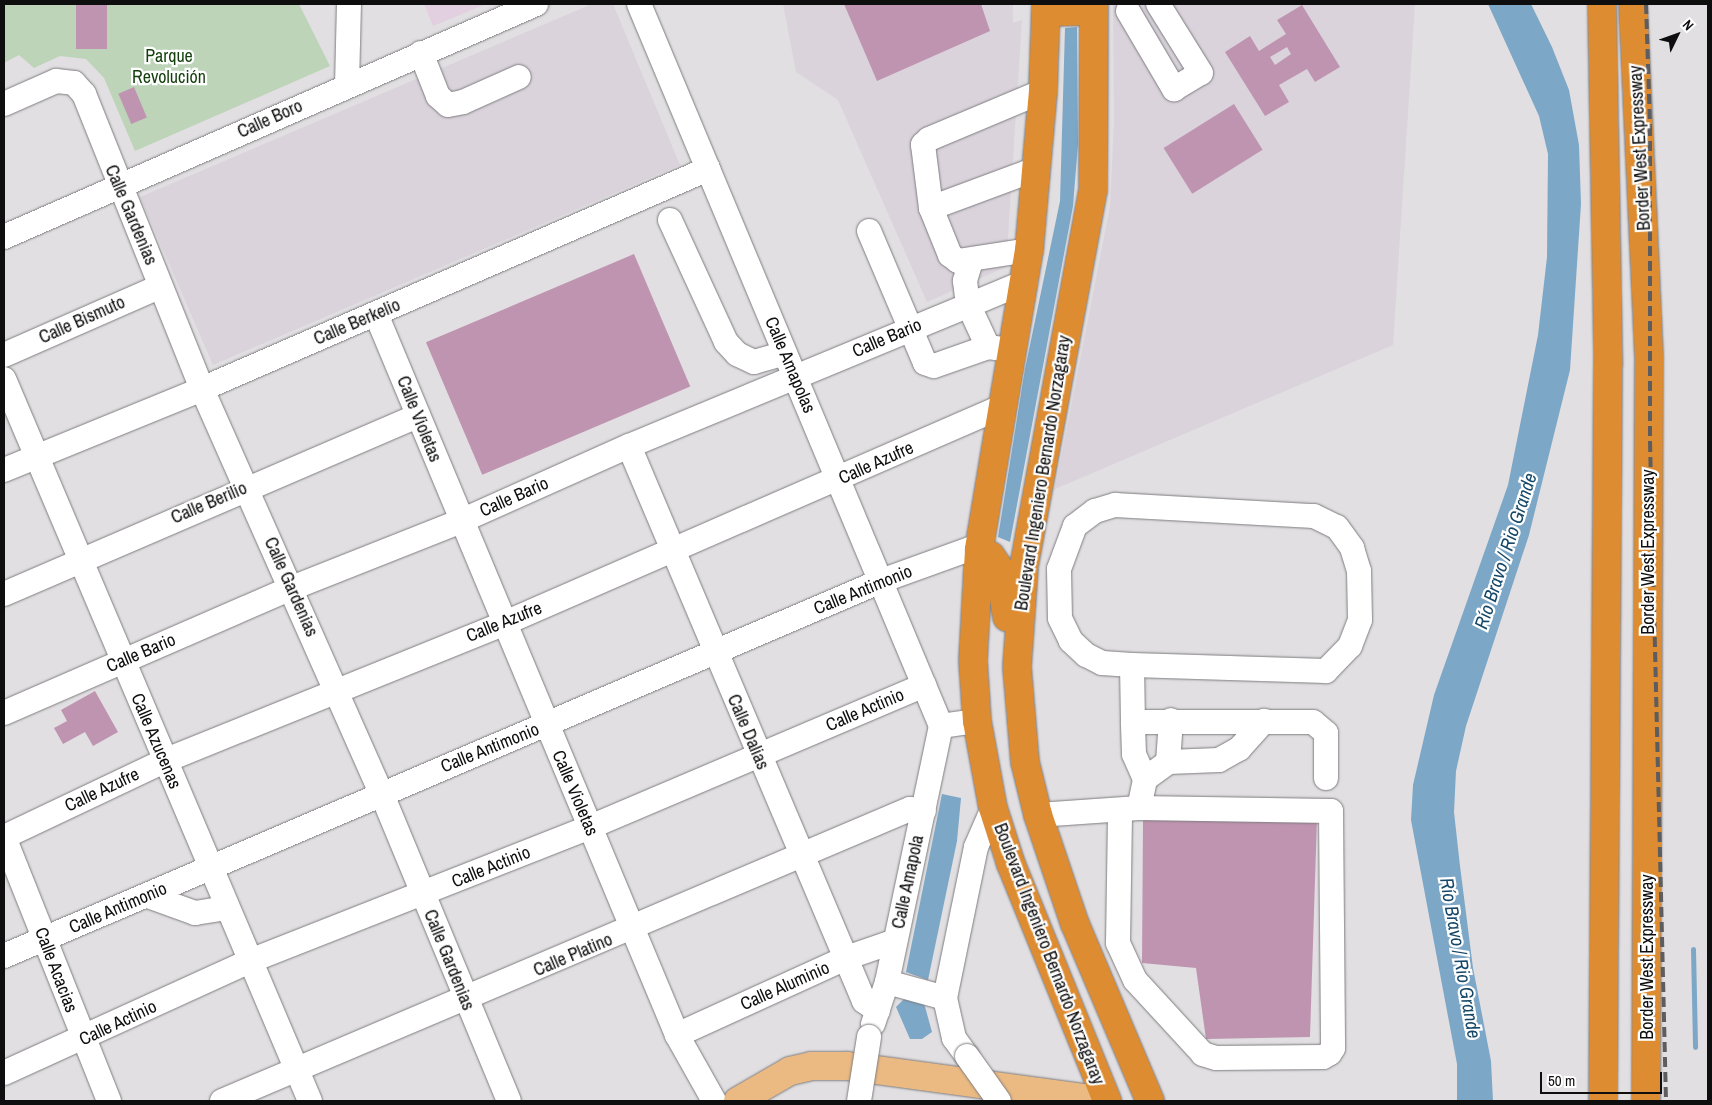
<!DOCTYPE html>
<meta charset="utf-8">
<style>
body{margin:0}
#map{position:relative;width:1712px;height:1105px;overflow:hidden;background:#e1dfe2;font-family:"Archivo Narrow",sans-serif}
div>[style]{position:absolute}
.built>*{inset:0;background:#dad3dc}
.industrial>*{inset:0;background:#e2d0e0}
.green>*{inset:0;background:#bdd4b9}
.water>*{inset:0;background:#7da7c6}
.stream>*{height:5px;margin:-2.5px;padding:0 2.5px;transform-origin:2.5px;border-radius:2.5px;background:#7da7c6}
.building>*{inset:0;background:#bf94b0;transform-origin:0 0}
.roads{filter:drop-shadow(0 0 1px #7e7c7f) drop-shadow(0 0 1px #7e7c7f)}
.minor>*{height:24px;margin:-12px;padding:0 12px;transform-origin:12px;border-radius:12px;background:#fff}
.major>*{height:28px;margin:-14px;padding:0 14px;transform-origin:14px;border-radius:14px;background:#ebba83}
.highway>*{height:28px;margin:-14px;padding:0 14px;transform-origin:14px;border-radius:14px;background:#dd8c31}
.rail>*{height:4px;margin-top:-2px;transform-origin:0;background:repeating-linear-gradient(90deg,#5d5c5e 0 10px,transparent 0 15px)}
.bridges{filter:drop-shadow(0 0 1px #7e7c7f) drop-shadow(0 0 1px #7e7c7f)}
.minor-bridge>*{height:24px;margin:-12px;padding:0 12px;transform-origin:12px;border-radius:12px;background:#fff}
span{translate:-50% -50%;white-space:nowrap;text-align:center;line-height:1.15;-webkit-text-stroke:4.5px #fff;paint-order:stroke}
.park-label{font-size:18px;color:#123f0b}
.street-label{font-size:18px;color:#0e0e0e}
.water-label{font-size:19px;color:#154868;font-style:italic}
.frame{position:absolute;inset:0;border:5px solid #0e0e0e;pointer-events:none}
.north{position:absolute;left:1652px;top:10px;width:50px;height:50px;-webkit-text-stroke:4px #fff;paint-order:stroke;rotate:48deg;font-size:14px;font-weight:700;line-height:20px;text-align:center;color:#0e0e0e}
.north::after{content:'';display:block;margin:auto;width:18px;height:22px;background:#0e0e0e;clip-path:polygon(50% 0,100% 100%,50% 72%,0 100%)}
.scale{position:absolute;left:1540px;top:1072px;width:122px;height:22px;box-sizing:border-box;border:2px solid #0e0e0e;border-top:0;padding-left:6px;font-size:15px;line-height:18px;white-space:nowrap;color:#0e0e0e;-webkit-text-stroke:4px #fff;paint-order:stroke}
</style>
<div id="map">
<div class="built">
<i style="clip-path:polygon(592px 4px,613px 4px,680px 165px,213px 365px,140px 197px)"></i>
<i style="clip-path:polygon(783px 4px,1013px 4px,1013px 23px,1022px 20px,1006px 267px,927px 302px,838px 100px,796px 72px)"></i>
<i style="clip-path:polygon(1113px 4px,1415px 4px,1393px 345px,1055px 489px,1110px 206px,1114px 121px)"></i>
</div>
<div class="industrial">
<i style="clip-path:polygon(424px 4px,486px 4px,433px 26px)"></i>
</div>
<div class="green">
<i style="clip-path:polygon(4px 4px,299px 4px,330px 66px,135px 151px,104px 78px,86px 59px,60px 56px,34px 68px,19px 55px,4px 63px)"></i>
</div>
<div class="water">
<i style="clip-path:polygon(1488px 4px,1531px 4px,1552px 47px,1569px 90px,1579px 145px,1581px 204px,1570px 370px,1529px 535px,1466px 726px,1456px 771px,1454px 812px,1460px 866px,1473px 968px,1491px 1061px,1493px 1101px,1457px 1101px,1457px 1064px,1411px 820px,1413px 785px,1434px 695px,1508px 485px,1538px 335px,1547px 257px,1548px 154px,1539px 116px)"></i>
<i style="clip-path:polygon(1077px 27px,1078px 144px,1073px 206px,1010px 542px,998px 537px,1025px 369px,1060px 201px,1065px 28px)"></i>
<i style="clip-path:polygon(942px 794px,961px 798px,957px 841px,928px 980px,906px 972px)"></i>
<i style="clip-path:polygon(905px 998px,924px 1003px,932px 1032px,922px 1039px,910px 1039px,896px 1007px)"></i>
</div>
<div class="stream">
<i style="left:1693px;top:949px;width:98px;rotate:88.8deg"></i>
</div>
<div class="building">
<i style="left:76px;top:4px;width:31px;height:45px"></i>
<i style="clip-path:polygon(844px 4px,981px 4px,990px 31px,877px 81px)"></i>
<i style="clip-path:polygon(evenodd,1302px 5px,1340px 67px,1315px 82px,1307px 69px,1279px 85px,1289px 102px,1265px 116px,1225px 52px,1250px 36px,1259px 51px,1286px 34px,1277px 20px,1302px 5px,1287px 47px,1291px 54px,1275px 65px,1270px 57px,1287px 47px)"></i>
<i style="left:134px;top:87px;width:33px;height:17px;rotate:67deg"></i>
<i style="left:1234px;top:104px;width:54px;height:83px;rotate:58deg"></i>
<i style="left:634px;top:254px;width:144px;height:226px;rotate:67deg"></i>
<i style="clip-path:polygon(95px 691px,118px 732px,93px 746px,85px 732px,63px 744px,54px 728px,67px 721px,61px 710px)"></i>
<i style="clip-path:polygon(1317px 818px,1310px 1037px,1206px 1039px,1196px 968px,1142px 963px,1143px 820px)"></i>
</div>
<div class="roads">
<div class="minor">
<i style="left:639px;top:4px;width:783px;rotate:67.3deg"></i>
<i style="left:1128px;top:11px;width:91px;rotate:59.5deg"></i>
<i style="left:1174px;top:89px;width:31px;rotate:-31deg"></i>
<i style="left:1201px;top:73px;width:81px;rotate:-121.9deg"></i>
<i style="left:421px;top:53px;width:46px;rotate:68.4deg"></i>
<i style="left:438px;top:96px;width:13px;rotate:42deg"></i>
<i style="left:448px;top:105px;width:15px;rotate:-11deg"></i>
<i style="left:463px;top:102px;width:61px;rotate:-24.1deg"></i>
<i style="left:347px;top:85px;width:81px;rotate:-88.6deg"></i>
<i style="left:4px;top:104px;width:57px;rotate:-23.9deg"></i>
<i style="left:56px;top:81px;width:18px;rotate:6deg"></i>
<i style="left:74px;top:83px;width:15px;rotate:48deg"></i>
<i style="left:84px;top:94px;width:318px;rotate:68.2deg"></i>
<i style="left:202px;top:389px;width:441px;rotate:66.1deg"></i>
<i style="left:381px;top:792px;width:334px;rotate:67.5deg"></i>
<i style="left:931px;top:208px;width:64px;rotate:-97.2deg"></i>
<i style="left:923px;top:145px;width:8px;rotate:-45deg"></i>
<i style="left:929px;top:139px;width:124px;rotate:-22.8deg"></i>
<i style="left:670px;top:220px;width:134px;rotate:65.3deg"></i>
<i style="left:726px;top:342px;width:16px;rotate:47deg"></i>
<i style="left:737px;top:354px;width:19px;rotate:25deg"></i>
<i style="left:754px;top:362px;width:32px;rotate:-16deg"></i>
<i style="left:869px;top:231px;width:143px;rotate:67deg"></i>
<i style="left:925px;top:363px;width:9px;rotate:18deg"></i>
<i style="left:934px;top:366px;width:57px;rotate:-19.4deg"></i>
<i style="left:4px;top:237px;width:581px;rotate:-23.65deg"></i>
<i style="left:1029px;top:250px;width:72px;rotate:171.2deg"></i>
<i style="left:958px;top:261px;width:10px;rotate:-143deg"></i>
<i style="left:950px;top:255px;width:51px;rotate:-112deg"></i>
<i style="left:931px;top:208px;width:112px;rotate:-20.4deg"></i>
<i style="left:971px;top:261px;width:21px;rotate:107deg"></i>
<i style="left:965px;top:281px;width:23px;rotate:83deg"></i>
<i style="left:968px;top:304px;width:47px;rotate:65.1deg"></i>
<i style="left:988px;top:347px;width:14px;rotate:8deg"></i>
<i style="left:376px;top:314px;width:781px;rotate:67.34deg"></i>
<i style="left:677px;top:1035px;width:76px;rotate:60.7deg"></i>
<i style="left:4px;top:355px;width:171px;rotate:-23.7deg"></i>
<i style="left:4px;top:379px;width:784px;rotate:67.03deg"></i>
<i style="left:629px;top:446px;width:603px;rotate:67.05deg"></i>
<i style="left:864px;top:1001px;width:17px;rotate:36deg"></i>
<i style="left:4px;top:470px;width:214px;rotate:-22.2deg"></i>
<i style="left:202px;top:389px;width:552px;rotate:-23.5deg"></i>
<i style="left:1115px;top:505px;width:199px;rotate:3.2deg"></i>
<i style="left:1314px;top:516px;width:25px;rotate:26deg"></i>
<i style="left:1337px;top:527px;width:26px;rotate:54deg"></i>
<i style="left:1352px;top:548px;width:24px;rotate:73deg"></i>
<i style="left:1359px;top:571px;width:49px;rotate:88.8deg"></i>
<i style="left:1360px;top:620px;width:28px;rotate:111deg"></i>
<i style="left:1350px;top:646px;width:35px;rotate:134deg"></i>
<i style="left:1326px;top:671px;width:194px;rotate:-178.2deg"></i>
<i style="left:1132px;top:665px;width:30px;rotate:-176deg"></i>
<i style="left:1102px;top:663px;width:18px;rotate:-153deg"></i>
<i style="left:1086px;top:655px;width:21px;rotate:-137deg"></i>
<i style="left:1071px;top:641px;width:25px;rotate:-116deg"></i>
<i style="left:1060px;top:618px;width:49px;rotate:-91.2deg"></i>
<i style="left:1059px;top:569px;width:46px;rotate:-69.6deg"></i>
<i style="left:1075px;top:526px;width:25px;rotate:-37deg"></i>
<i style="left:1095px;top:511px;width:21px;rotate:-17deg"></i>
<i style="left:4px;top:594px;width:450px;rotate:-23.3deg"></i>
<i style="left:1132px;top:665px;width:57px;rotate:89deg"></i>
<i style="left:4px;top:713px;width:314px;rotate:-23.5deg"></i>
<i style="left:292px;top:588px;width:182px;rotate:-21.6deg"></i>
<i style="left:461px;top:521px;width:184px;rotate:-24.1deg"></i>
<i style="left:629px;top:446px;width:429px;rotate:-22.5deg"></i>
<i style="left:941px;top:726px;width:36px;rotate:-8deg"></i>
<i style="left:1168px;top:762px;width:42px;rotate:-85.9deg"></i>
<i style="left:1145px;top:779px;width:29px;rotate:-36deg"></i>
<i style="left:1168px;top:762px;width:51px;rotate:-2.2deg"></i>
<i style="left:1219px;top:760px;width:23px;rotate:-29deg"></i>
<i style="left:1239px;top:749px;width:38px;rotate:-48deg"></i>
<i style="left:1139px;top:808px;width:30px;rotate:-78deg"></i>
<i style="left:1145px;top:779px;width:27px;rotate:-114deg"></i>
<i style="left:1134px;top:754px;width:32px;rotate:-92deg"></i>
<i style="left:1133px;top:722px;width:180px"></i>
<i style="left:1313px;top:722px;width:17px;rotate:40deg"></i>
<i style="left:1326px;top:733px;width:45px;rotate:90deg"></i>
<i style="left:1038px;top:815px;width:101px;rotate:-4deg"></i>
<i style="left:1139px;top:808px;width:192px;rotate:0.9deg"></i>
<i style="left:1331px;top:811px;width:237px;rotate:89.5deg"></i>
<i style="left:1333px;top:1048px;width:6px;rotate:121deg"></i>
<i style="left:1330px;top:1053px;width:8px;rotate:150deg"></i>
<i style="left:1323px;top:1057px;width:107px;rotate:179.5deg"></i>
<i style="left:1216px;top:1058px;width:14px;rotate:-163deg"></i>
<i style="left:1203px;top:1054px;width:100px;rotate:-132.6deg"></i>
<i style="left:1135px;top:980px;width:41px;rotate:-114.7deg"></i>
<i style="left:1118px;top:943px;width:133px;rotate:-89.1deg"></i>
<i style="left:4px;top:837px;width:177px;rotate:-25.4deg"></i>
<i style="left:164px;top:761px;width:368px;rotate:-22deg"></i>
<i style="left:505px;top:623px;width:543px;rotate:-23.54deg"></i>
<i style="left:4px;top:837px;width:284px;rotate:68.3deg"></i>
<i style="left:148px;top:896px;width:50px;rotate:19.9deg"></i>
<i style="left:195px;top:913px;width:31px;rotate:-9deg"></i>
<i style="left:4px;top:956px;width:954px;rotate:-23.15deg"></i>
<i style="left:881px;top:581px;width:95px;rotate:-19.8deg"></i>
<i style="left:970px;top:549px;width:9px;rotate:6deg"></i>
<i style="left:887px;top:982px;width:60px;rotate:15.4deg"></i>
<i style="left:873px;top:1024px;width:44px;rotate:-71.6deg"></i>
<i style="left:887px;top:982px;width:262px;rotate:-78.1deg"></i>
<i style="left:677px;top:1035px;width:186px;rotate:-24.5deg"></i>
<i style="left:846px;top:958px;width:52px;rotate:-19.1deg"></i>
<i style="left:967px;top:1056px;width:22px;rotate:-126deg"></i>
<i style="left:954px;top:1038px;width:41px;rotate:-102.7deg"></i>
<i style="left:945px;top:998px;width:154px;rotate:-78.4deg"></i>
<i style="left:976px;top:847px;width:43px;rotate:-66.4deg"></i>
<i style="left:4px;top:1073px;width:270px;rotate:-24.5deg"></i>
<i style="left:250px;top:961px;width:365px;rotate:-21.5deg"></i>
<i style="left:590px;top:827px;width:363px;rotate:-23deg"></i>
<i style="left:222px;top:1101px;width:747px;rotate:-23deg"></i>
<i style="left:910px;top:809px;width:14px;rotate:8deg"></i>
</div>
<div class="major">
<i style="left:738px;top:1101px;width:60px;rotate:-30deg"></i>
<i style="left:790px;top:1071px;width:22px;rotate:-13deg"></i>
<i style="left:811px;top:1066px;width:36px"></i>
<i style="left:847px;top:1066px;width:261px;rotate:7.7deg"></i>
</div>
<div class="highway">
<i style="left:1046px;top:4px;width:87px;rotate:92deg"></i>
<i style="left:1043px;top:91px;width:160px;rotate:95deg"></i>
<i style="left:1029px;top:250px;width:304px;rotate:99.5deg"></i>
<i style="left:979px;top:550px;width:111px;rotate:93.1deg"></i>
<i style="left:973px;top:661px;width:60px;rotate:86.2deg"></i>
<i style="left:977px;top:721px;width:88px;rotate:79.6deg"></i>
<i style="left:993px;top:808px;width:59px;rotate:72.2deg"></i>
<i style="left:1011px;top:864px;width:256px;rotate:67.9deg"></i>
<i style="left:1094px;top:4px;width:186px;rotate:90.3deg"></i>
<i style="left:1093px;top:190px;width:383px;rotate:100.4deg"></i>
<i style="left:1024px;top:567px;width:100px;rotate:94deg"></i>
<i style="left:1017px;top:667px;width:95px;rotate:85.2deg"></i>
<i style="left:1025px;top:762px;width:55px;rotate:76.2deg"></i>
<i style="left:1038px;top:815px;width:115px;rotate:71.3deg"></i>
<i style="left:1075px;top:924px;width:192px;rotate:67deg"></i>
<i style="left:1602px;top:4px;width:361px;rotate:89deg"></i>
<i style="left:1608px;top:365px;width:736px;rotate:90.39deg"></i>
<i style="left:1633px;top:4px;width:355px;rotate:87.4deg"></i>
<i style="left:1649px;top:359px;width:742px;rotate:90.23deg"></i>
<i style="left:1046px;top:12px;width:48px;rotate:-1.2deg"></i>
<i style="left:979px;top:550px;width:13px;rotate:27deg"></i>
<i style="left:991px;top:556px;width:14px;rotate:56deg"></i>
<i style="left:999px;top:568px;width:50px;rotate:80.7deg"></i>
</div>
</div>
<div class="rail">
<i style="left:1646px;top:4px;width:122px;rotate:88.1deg"></i>
<i style="left:1650px;top:126px;width:316px;rotate:90deg"></i>
<i style="left:1650px;top:442px;width:659px;rotate:88.61deg"></i>
</div>
<div class="bridges">
<div class="minor-bridge">
<i style="left:967px;top:1056px;width:55px;rotate:54.6deg"></i>
<i style="left:859px;top:1101px;width:65px;rotate:-81.1deg"></i>
</div>
</div>
<div class="park-label">
<span style="left:169px;top:67px">Parque<br>Revolución</span>
</div>
<div class="street-label">
<span style="left:270px;top:119px;rotate:-24deg">Calle Boro</span>
<span style="left:1640px;top:148px;rotate:-93deg">Border West Expressway</span>
<span style="left:131px;top:215px;rotate:67deg">Calle Gardenias</span>
<span style="left:82px;top:320px;rotate:-24deg">Calle Bismuto</span>
<span style="left:357px;top:322px;rotate:-23deg">Calle Berkelio</span>
<span style="left:887px;top:338px;rotate:-23deg">Calle Bario</span>
<span style="left:790px;top:365px;rotate:67deg">Calle Amapolas</span>
<span style="left:419px;top:419px;rotate:68deg">Calle Violetas</span>
<span style="left:876px;top:463px;rotate:-24deg">Calle Azufre</span>
<span style="left:1043px;top:473px;rotate:-81deg">Boulevard Ingeniero Bernardo Norzagaray</span>
<span style="left:514px;top:497px;rotate:-24deg">Calle Bario</span>
<span style="left:209px;top:503px;rotate:-23deg">Calle Berilio</span>
<span style="left:1648px;top:552px;rotate:-90deg">Border West Expressway</span>
<span style="left:291px;top:587px;rotate:66deg">Calle Gardenias</span>
<span style="left:863px;top:590px;rotate:-22deg">Calle Antimonio</span>
<span style="left:504px;top:622px;rotate:-22deg">Calle Azufre</span>
<span style="left:141px;top:653px;rotate:-23deg">Calle Bario</span>
<span style="left:865px;top:710px;rotate:-23deg">Calle Actinio</span>
<span style="left:748px;top:732px;rotate:67deg">Calle Dalias</span>
<span style="left:156px;top:741px;rotate:67deg">Calle Azucenas</span>
<span style="left:490px;top:748px;rotate:-22deg">Calle Antimonio</span>
<span style="left:102px;top:790px;rotate:-25deg">Calle Azufre</span>
<span style="left:575px;top:793px;rotate:67deg">Calle Violetas</span>
<span style="left:491px;top:867px;rotate:-22deg">Calle Actinio</span>
<span style="left:908px;top:882px;rotate:-78deg">Calle Amapola</span>
<span style="left:118px;top:908px;rotate:-23deg">Calle Antimonio</span>
<span style="left:1049px;top:954px;rotate:69deg">Boulevard Ingeniero Bernardo Norzagaray</span>
<span style="left:573px;top:955px;rotate:-23deg">Calle Platino</span>
<span style="left:1647px;top:957px;rotate:-90deg">Border West Expressway</span>
<span style="left:449px;top:960px;rotate:68deg">Calle Gardenias</span>
<span style="left:56px;top:970px;rotate:69deg">Calle Acacias</span>
<span style="left:785px;top:986px;rotate:-24deg">Calle Aluminio</span>
<span style="left:118px;top:1023px;rotate:-25deg">Calle Actinio</span>
</div>
<div class="water-label">
<span style="left:1506px;top:551px;rotate:-72deg">Río Bravo / Rio Grande</span>
<span style="left:1460px;top:958px;rotate:80deg">Río Bravo / Rio Grande</span>
</div>
<div class="frame"></div>
<div class="north">N</div>
<div class="scale">50 m</div>
</div>
